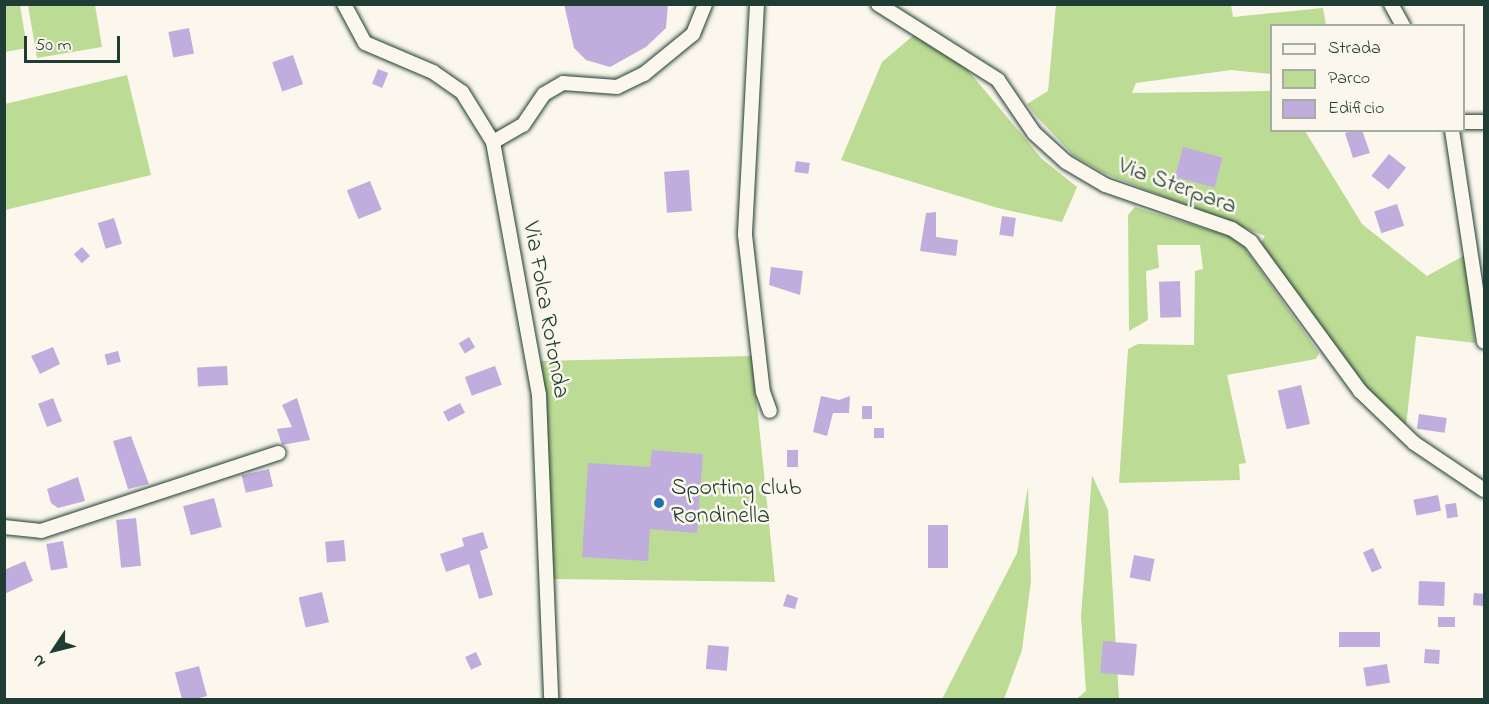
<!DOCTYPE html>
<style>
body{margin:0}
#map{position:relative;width:1489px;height:704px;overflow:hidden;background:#fbf7ec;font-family:"Indie Flower",sans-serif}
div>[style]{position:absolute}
.green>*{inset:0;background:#bcdb94}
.building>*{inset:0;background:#c1addd;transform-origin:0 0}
.roads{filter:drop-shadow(0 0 2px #1f3d34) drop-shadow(0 0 2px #1f3d34)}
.minor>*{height:14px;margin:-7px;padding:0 7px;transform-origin:7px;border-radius:7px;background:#fbf7ec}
.dots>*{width:16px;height:16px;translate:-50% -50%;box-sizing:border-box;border:3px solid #fbf7ec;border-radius:50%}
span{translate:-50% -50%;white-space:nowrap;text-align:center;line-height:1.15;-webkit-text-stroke:5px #fbf7ec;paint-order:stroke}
.street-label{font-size:24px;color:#1f3d34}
.poi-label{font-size:24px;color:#1f3d34}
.left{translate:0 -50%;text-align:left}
.frame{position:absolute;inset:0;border:6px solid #1f3d34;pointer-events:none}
.legend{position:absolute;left:1270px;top:24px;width:195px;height:108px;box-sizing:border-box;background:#fbf7ec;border:2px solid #a3ada2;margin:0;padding:8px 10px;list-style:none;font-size:18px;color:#1f3d34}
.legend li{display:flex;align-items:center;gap:12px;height:30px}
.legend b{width:30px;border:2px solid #a3ada2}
.north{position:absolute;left:24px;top:620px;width:60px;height:60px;-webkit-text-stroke:4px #fbf7ec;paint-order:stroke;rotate:235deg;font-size:16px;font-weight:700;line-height:24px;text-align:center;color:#1f3d34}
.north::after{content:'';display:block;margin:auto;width:21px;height:27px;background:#1f3d34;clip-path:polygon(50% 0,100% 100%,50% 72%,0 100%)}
.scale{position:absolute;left:24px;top:36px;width:96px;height:27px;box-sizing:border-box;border:3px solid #1f3d34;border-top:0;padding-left:8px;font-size:18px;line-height:21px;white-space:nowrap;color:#1f3d34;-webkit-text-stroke:4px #fbf7ec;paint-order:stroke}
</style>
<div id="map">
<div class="green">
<i style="clip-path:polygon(5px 4px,20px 5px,27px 48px,5px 52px)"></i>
<i style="clip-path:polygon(28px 5px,95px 5px,102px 47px,37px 58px)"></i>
<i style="clip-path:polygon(1056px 5px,1231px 5px,1233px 17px,1323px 8px,1326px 25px,1272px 26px,1271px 74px,1231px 70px,1136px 83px,1132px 93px,1271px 91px,1272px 130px,1305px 131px,1362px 224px,1427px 276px,1465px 255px,1475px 343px,1416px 336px,1406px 426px,1358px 379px,1260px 244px,1265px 236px,1106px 174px,1074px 156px,1037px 117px,1027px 104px,1048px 91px)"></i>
<i style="clip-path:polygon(914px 35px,966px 68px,1042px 159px,1077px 187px,1062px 222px,998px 208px,841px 160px,882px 62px)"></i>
<i style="clip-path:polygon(127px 75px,151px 175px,5px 210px,5px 104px)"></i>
<i style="clip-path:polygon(1135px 207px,1229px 236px,1243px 246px,1319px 353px,1316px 359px,1227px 375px,1246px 463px,1239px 464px,1240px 480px,1119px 483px,1128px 349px,1138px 344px,1194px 345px,1195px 271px,1203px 269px,1200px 245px,1157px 245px,1159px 268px,1146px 271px,1148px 320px,1129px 331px,1128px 215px)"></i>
<i style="clip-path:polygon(752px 356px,775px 582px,554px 579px,540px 361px)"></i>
<i style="clip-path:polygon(1092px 475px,1108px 510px,1119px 699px,1075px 700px,1086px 691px,1081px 616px)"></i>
<i style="clip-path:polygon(1028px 486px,1031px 581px,1022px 650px,1004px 699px,942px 699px,1017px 553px)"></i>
</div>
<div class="building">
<i style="clip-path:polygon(564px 4px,668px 4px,666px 28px,646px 47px,610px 67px,586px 60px,574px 48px)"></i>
<i style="left:189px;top:28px;width:26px;height:21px;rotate:79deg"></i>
<i style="left:293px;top:55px;width:31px;height:22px;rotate:71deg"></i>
<i style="left:378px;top:69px;width:11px;height:16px;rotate:22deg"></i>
<i style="clip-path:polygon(1355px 130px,1362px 130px,1370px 153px,1353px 158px,1345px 133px)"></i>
<i style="left:1183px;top:147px;width:41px;height:31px;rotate:15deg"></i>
<i style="left:1389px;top:154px;width:22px;height:28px;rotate:39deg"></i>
<i style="left:796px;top:161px;width:14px;height:11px;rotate:8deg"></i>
<i style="left:689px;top:170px;width:41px;height:25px;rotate:86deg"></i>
<i style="left:370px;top:181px;width:31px;height:25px;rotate:68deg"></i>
<i style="left:1397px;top:204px;width:23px;height:24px;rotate:72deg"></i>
<i style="clip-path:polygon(936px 212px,936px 237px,958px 240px,956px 256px,920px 251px,926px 213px)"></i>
<i style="left:1002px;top:216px;width:14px;height:19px;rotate:8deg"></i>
<i style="left:114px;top:218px;width:27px;height:17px;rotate:73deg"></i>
<i style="left:82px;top:247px;width:12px;height:11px;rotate:48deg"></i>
<i style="clip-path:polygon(771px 267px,803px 271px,800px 295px,769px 285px)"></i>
<i style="left:1180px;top:281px;width:36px;height:21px;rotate:88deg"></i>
<i style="left:469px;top:337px;width:12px;height:12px;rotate:59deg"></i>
<i style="clip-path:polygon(53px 347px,60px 364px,40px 374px,31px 356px)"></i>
<i style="left:118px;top:351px;width:11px;height:14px;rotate:75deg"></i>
<i style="left:227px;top:366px;width:19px;height:30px;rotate:87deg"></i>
<i style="left:495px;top:366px;width:20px;height:32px;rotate:70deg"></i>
<i style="left:1301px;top:385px;width:40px;height:24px;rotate:77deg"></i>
<i style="clip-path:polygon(821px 396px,839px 400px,850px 396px,849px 413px,833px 413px,827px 436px,813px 432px)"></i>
<i style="left:53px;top:398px;width:25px;height:16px;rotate:69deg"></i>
<i style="clip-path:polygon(297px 398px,310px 440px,282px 445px,277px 429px,292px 427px,282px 405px)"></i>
<i style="left:460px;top:403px;width:11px;height:19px;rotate:63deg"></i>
<i style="left:862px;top:406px;width:10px;height:13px"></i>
<i style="left:1419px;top:414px;width:28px;height:15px;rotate:8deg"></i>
<i style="left:874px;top:428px;width:10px;height:10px"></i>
<i style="clip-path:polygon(131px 436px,149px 484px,128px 489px,113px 441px)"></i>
<i style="clip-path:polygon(652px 450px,703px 454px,697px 533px,650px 529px,648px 561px,582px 557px,588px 463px,650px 467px)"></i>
<i style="left:787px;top:450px;width:11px;height:17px"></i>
<i style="left:269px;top:469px;width:18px;height:28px;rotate:77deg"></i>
<i style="clip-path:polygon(78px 477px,85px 501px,58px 508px,51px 503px,47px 489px)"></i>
<i style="left:1438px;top:495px;width:16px;height:25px;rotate:79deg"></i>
<i style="left:214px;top:498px;width:30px;height:32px;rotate:75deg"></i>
<i style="left:1456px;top:503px;width:14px;height:11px;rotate:82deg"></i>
<i style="left:136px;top:518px;width:48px;height:20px;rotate:84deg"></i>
<i style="left:948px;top:525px;width:43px;height:20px;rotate:90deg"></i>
<i style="clip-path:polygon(483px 532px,488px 548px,480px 551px,493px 595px,479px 599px,469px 564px,446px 572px,440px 554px,464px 546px,462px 538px)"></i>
<i style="left:344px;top:540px;width:21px;height:19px;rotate:85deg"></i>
<i style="left:63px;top:541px;width:27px;height:17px;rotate:80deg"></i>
<i style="left:1373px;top:548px;width:22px;height:11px;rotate:66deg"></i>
<i style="left:1134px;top:555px;width:21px;height:23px;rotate:11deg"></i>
<i style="clip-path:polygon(25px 561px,33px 581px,4px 594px,4px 570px)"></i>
<i style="left:1419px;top:581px;width:26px;height:24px;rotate:2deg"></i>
<i style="left:322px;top:592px;width:31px;height:24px;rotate:77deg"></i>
<i style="left:1474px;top:593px;width:11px;height:12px;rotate:5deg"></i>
<i style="clip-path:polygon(787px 594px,798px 598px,795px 609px,783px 606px)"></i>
<i style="left:1438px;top:617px;width:17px;height:10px"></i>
<i style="left:1380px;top:632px;width:15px;height:41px;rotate:90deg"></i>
<i style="left:1103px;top:641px;width:34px;height:32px;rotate:5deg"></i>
<i style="left:708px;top:645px;width:21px;height:24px;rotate:5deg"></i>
<i style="left:1425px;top:649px;width:15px;height:14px;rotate:4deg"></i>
<i style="left:476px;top:652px;width:14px;height:12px;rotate:65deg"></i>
<i style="left:1387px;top:664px;width:19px;height:24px;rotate:81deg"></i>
<i style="left:199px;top:666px;width:31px;height:25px;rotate:75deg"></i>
</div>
<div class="roads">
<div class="minor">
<i style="left:344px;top:4px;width:44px;rotate:61.7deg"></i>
<i style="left:365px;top:43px;width:74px;rotate:23.1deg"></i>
<i style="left:433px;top:72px;width:35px;rotate:35deg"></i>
<i style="left:462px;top:92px;width:59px;rotate:58.2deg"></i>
<i style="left:493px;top:142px;width:257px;rotate:79.7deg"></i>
<i style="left:539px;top:395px;width:305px;rotate:87.7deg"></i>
<i style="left:757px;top:4px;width:231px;rotate:93deg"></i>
<i style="left:745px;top:235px;width:158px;rotate:83.5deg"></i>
<i style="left:763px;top:392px;width:20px;rotate:70deg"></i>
<i style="left:878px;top:4px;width:142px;rotate:32.3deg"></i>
<i style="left:998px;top:80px;width:64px;rotate:55.8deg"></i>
<i style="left:1034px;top:133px;width:43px;rotate:42.2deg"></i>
<i style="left:1066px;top:162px;width:45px;rotate:30.5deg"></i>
<i style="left:1105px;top:185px;width:134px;rotate:19.1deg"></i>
<i style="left:1232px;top:229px;width:23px;rotate:34deg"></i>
<i style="left:1251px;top:242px;width:185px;rotate:53.8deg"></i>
<i style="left:1360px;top:391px;width:75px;rotate:43.9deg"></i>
<i style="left:1414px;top:443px;width:84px;rotate:33.9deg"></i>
<i style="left:1391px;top:4px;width:25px;rotate:61deg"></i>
<i style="left:1464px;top:122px;width:20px"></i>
<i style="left:1452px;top:130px;width:214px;rotate:81.4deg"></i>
<i style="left:493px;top:142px;width:34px;rotate:-30deg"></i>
<i style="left:523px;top:125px;width:37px;rotate:-56deg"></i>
<i style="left:544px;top:94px;width:22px;rotate:-30deg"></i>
<i style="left:563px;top:83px;width:54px;rotate:4.2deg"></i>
<i style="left:617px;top:87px;width:30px;rotate:-26deg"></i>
<i style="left:644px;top:74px;width:63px;rotate:-39.2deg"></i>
<i style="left:693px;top:34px;width:32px;rotate:-68deg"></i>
<i style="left:4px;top:527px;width:37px;rotate:6deg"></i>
<i style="left:41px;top:531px;width:250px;rotate:-18.2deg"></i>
</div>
</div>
<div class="dots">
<i style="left:659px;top:503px;background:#1f6fb2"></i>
</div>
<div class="street-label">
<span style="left:1177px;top:187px;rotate:20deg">Via Sterpara</span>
<span style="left:545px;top:310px;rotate:80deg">Via Folca Rotonda</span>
</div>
<div class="poi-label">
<span class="left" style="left:671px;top:503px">Sporting club<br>Rondinella</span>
</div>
<div class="frame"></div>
<ul class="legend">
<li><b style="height:8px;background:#fbf7ec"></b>Strada</li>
<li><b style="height:16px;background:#bcdb94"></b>Parco</li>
<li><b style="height:16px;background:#c1addd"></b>Edificio</li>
</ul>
<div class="north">N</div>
<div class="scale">50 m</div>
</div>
